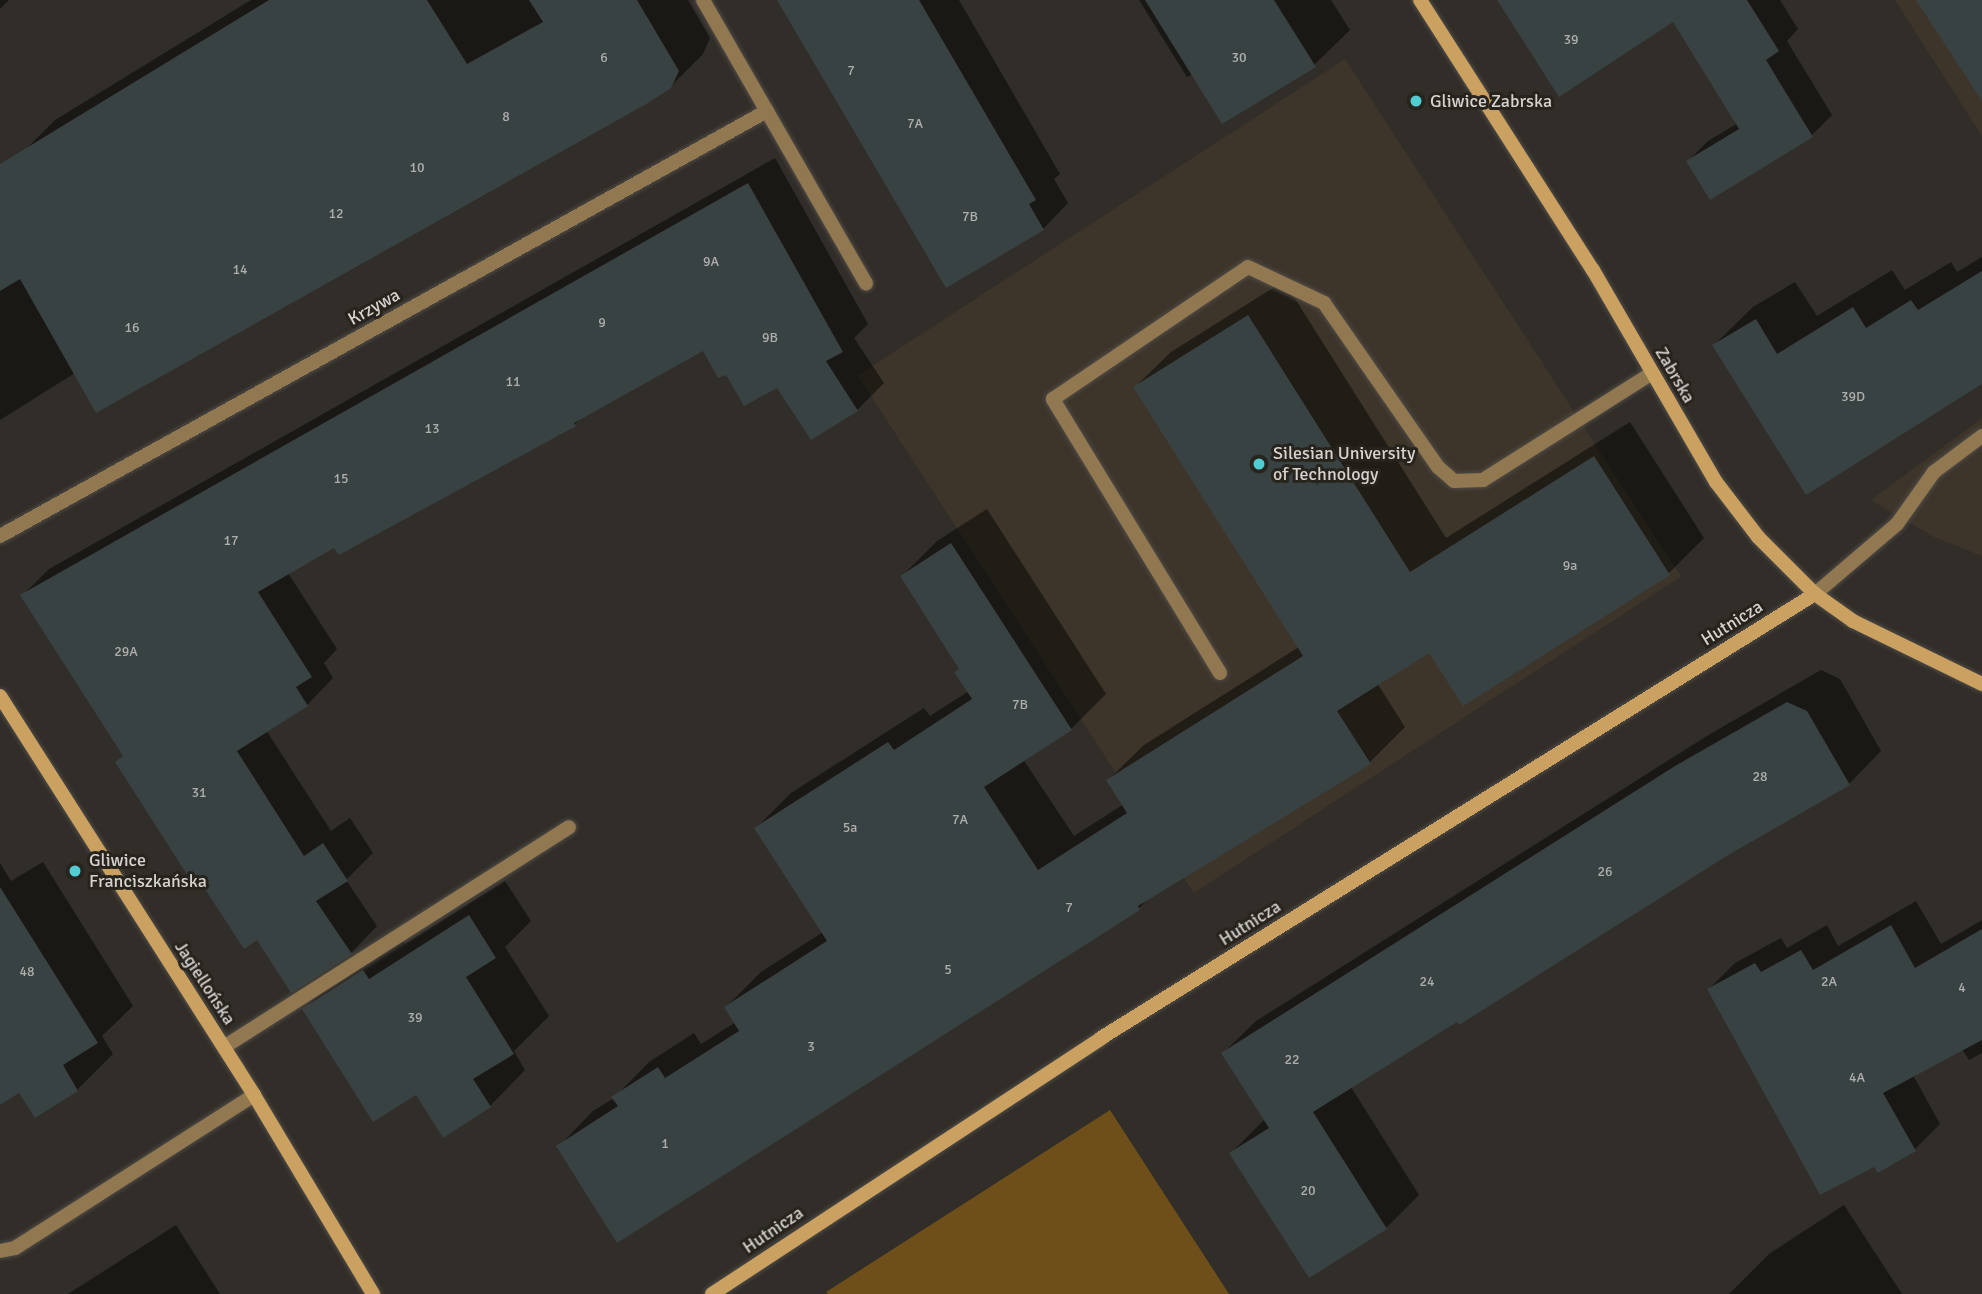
<!DOCTYPE html>
<meta charset="utf-8">
<style>
body{margin:0}
#map{position:relative;width:1982px;height:1294px;overflow:hidden;background:#312d28;font-family:Signika,sans-serif}
div>[style]{position:absolute}
.built>*{inset:0;background:#3d352a;transform-origin:0 0}
.green>*{inset:0;background:#6f4f19}
.shadow>*{inset:0;background:#0007}
.building>*{inset:0;background:#394242}
.roads{filter:drop-shadow(0 0 2px #4f4b46) drop-shadow(0 0 2px #4f4b46)}
.lane>*{height:14px;margin:-7px;padding:0 7px;transform-origin:7px;border-radius:7px;background:#927851}
.street>*{height:14px;margin:-7px;padding:0 7px;transform-origin:7px;border-radius:7px;background:#927851}
.secondary>*{height:14px;margin:-7px;padding:0 7px;transform-origin:7px;border-radius:7px;background:#cba161}
.dots>*{width:19px;height:19px;translate:-50% -50%;box-sizing:border-box;border:4px solid #27241e;border-radius:50%}
span{translate:-50% -50%;white-space:nowrap;text-align:center;line-height:1.15;-webkit-text-stroke:6px #27241e;paint-order:stroke}
.number-label{font-size:14px;color:#aeaeac}
.number-label span{-webkit-text-stroke-width:0}
.poi-label{font-size:18px;color:#d5d2cf}
.left{translate:0 -50%;text-align:left}
.street-label{font-size:18px;color:#d5d2cf}
</style>
<div id="map">
<div class="built">
<i style="clip-path:polygon(1895px 0,1982px 0,1982px 136px)"></i>
<i style="left:1345px;top:59px;width:617px;height:581px;rotate:57deg"></i>
<i style="clip-path:polygon(1982px 418px,1982px 556px,1932px 536px,1871px 500px)"></i>
</div>
<div class="green">
<i style="clip-path:polygon(1110px 1110px,1229px 1294px,828px 1294px,826px 1292px)"></i>
</div>
<div class="shadow">
<i style="clip-path:polygon(0 0,9px 0,0 9px)"></i>
<i style="clip-path:polygon(251px 0,688px 0,710px 38px,703px 54px,670px 87px,75px 373px,0 420px,0 239px,23px 152px,55px 120px)"></i>
<i style="clip-path:polygon(778px 0,959px 0,1060px 174px,1054px 179px,1068px 203px,1043px 229px)"></i>
<i style="clip-path:polygon(1139px 0,1331px 0,1350px 30px,1314px 65px,1193px 74px,1187px 77px)"></i>
<i style="clip-path:polygon(1693px 0,1780px 0,1798px 29px,1787px 41px,1832px 115px,1812px 135px,1688px 161px,1708px 141px,1738px 123px)"></i>
<i style="clip-path:polygon(775px 158px,868px 324px,854px 338px,884px 383px,857px 410px,726px 372px,704px 349px,582px 417px,575px 424px,335px 545px,288px 573px,337px 649px,324px 663px,333px 678px,307px 705px,266px 730px,331px 831px,350px 818px,373px 853px,346px 880px,377px 926px,351px 953px,257px 938px,199px 878px,117px 762px,124px 755px,23px 595px,49px 569px)"></i>
<i style="clip-path:polygon(1982px 257px,1982px 382px,1714px 345px,1753px 307px,1795px 282px,1817px 316px,1892px 270px,1905px 290px,1951px 262px,1957px 272px)"></i>
<i style="clip-path:polygon(1284px 281px,1446px 538px,1630px 422px,1704px 538px,1669px 573px,1429px 650px,1377px 683px,1405px 727px,1370px 762px,1151px 896px,1139px 908px,558px 1147px,593px 1111px,614px 1098px,649px 1062px,694px 1033px,701px 1044px,736px 1022px,726px 1007px,761px 972px,823px 932px,756px 828px,791px 793px,924px 708px,930px 716px,969px 691px,961px 668px,902px 576px,937px 541px,987px 509px,1106px 694px,1071px 729px,1023px 759px,1074px 836px,1124px 804px,1108px 780px,1144px 745px,1299px 647px,1135px 387px,1171px 352px)"></i>
<i style="clip-path:polygon(1821px 670px,1840px 679px,1881px 751px,1849px 784px,1724px 856px,1351px 1087px,1419px 1195px,1386px 1228px,1310px 1276px,1231px 1153px,1265px 1119px,1223px 1053px,1256px 1021px,1710px 734px)"></i>
<i style="clip-path:polygon(43px 862px,133px 1006px,102px 1036px,113px 1054px,77px 1090px,19px 1090px,0 1103px,0 863px,11px 881px)"></i>
<i style="clip-path:polygon(505px 881px,531px 921px,505px 947px,549px 1016px,514px 1051px,525px 1070px,490px 1106px,416px 1093px,304px 1009px,340px 973px,399px 935px,405px 944px)"></i>
<i style="clip-path:polygon(1916px 901px,1941px 944px,1982px 920px,1982px 1053px,1969px 1060px,1962px 1049px,1913px 1075px,1940px 1124px,1915px 1149px,1709px 989px,1735px 963px,1781px 938px,1787px 948px,1827px 925px,1838px 946px)"></i>
<i style="clip-path:polygon(1844px 1205px,1902px 1294px,1729px 1294px,1769px 1254px)"></i>
<i style="clip-path:polygon(176px 1225px,220px 1294px,68px 1294px)"></i>
</div>
<div class="building">
<i style="clip-path:polygon(269px 0,427px 0,467px 64px,543px 22px,529px 0,637px 0,679px 71px,671px 88px,648px 103px,96px 413px,20px 279px,0 291px,0 164px)"></i>
<i style="clip-path:polygon(777px 0,919px 0,1036px 200px,1029px 204px,1044px 230px,946px 288px)"></i>
<i style="clip-path:polygon(1145px 0,1274px 0,1316px 67px,1222px 124px)"></i>
<i style="clip-path:polygon(1497px 0,1747px 0,1779px 51px,1766px 60px,1813px 137px,1710px 200px,1686px 161px,1739px 129px,1673px 22px,1559px 97px)"></i>
<i style="clip-path:polygon(1916px 0,1982px 0,1982px 101px)"></i>
<i style="clip-path:polygon(748px 183px,843px 352px,826px 361px,858px 411px,811px 440px,777px 388px,744px 406px,726px 375px,718px 378px,703px 351px,574px 423px,576px 426px,339px 555px,334px 548px,258px 592px,312px 677px,296px 687px,308px 706px,237px 751px,304px 856px,323px 843px,348px 881px,316px 901px,352px 954px,291px 993px,257px 940px,244px 949px,199px 880px,193px 884px,115px 762px,123px 756px,20px 595px)"></i>
<i style="clip-path:polygon(1982px 271px,1982px 384px,1806px 495px,1712px 345px,1756px 319px,1777px 354px,1853px 307px,1866px 328px,1911px 300px,1918px 310px)"></i>
<i style="clip-path:polygon(1248px 315px,1410px 572px,1594px 456px,1670px 575px,1463px 706px,1429px 653px,1337px 711px,1371px 764px,1138px 906px,1140px 910px,617px 1243px,556px 1146px,618px 1106px,611px 1097px,658px 1067px,665px 1078px,739px 1031px,724px 1007px,827px 941px,754px 828px,888px 742px,894px 750px,972px 699px,954px 672px,959px 669px,900px 576px,951px 543px,1072px 730px,984px 787px,1038px 870px,1127px 813px,1106px 780px,1303px 656px,1133px 387px)"></i>
<i style="clip-path:polygon(1787px 702px,1807px 711px,1850px 785px,1725px 857px,1459px 1025px,1457px 1022px,1313px 1112px,1387px 1229px,1309px 1278px,1229px 1153px,1269px 1128px,1221px 1053px,1675px 766px)"></i>
<i style="clip-path:polygon(0 887px,98px 1043px,63px 1065px,78px 1091px,35px 1118px,19px 1093px,0 1105px)"></i>
<i style="clip-path:polygon(469px 915px,496px 958px,466px 977px,514px 1054px,473px 1079px,491px 1107px,443px 1138px,416px 1095px,373px 1122px,302px 1009px,363px 970px,369px 979px)"></i>
<i style="clip-path:polygon(1891px 925px,1915px 968px,1982px 929px,1982px 1040px,1883px 1093px,1916px 1151px,1878px 1173px,1874px 1167px,1820px 1195px,1707px 989px,1755px 963px,1761px 972px,1801px 950px,1813px 970px)"></i>
</div>
<div class="roads">
<div class="lane">
<i style="left:1815px;top:594px;width:108px;rotate:-40.5deg"></i>
<i style="left:1897px;top:524px;width:64px;rotate:-54.6deg"></i>
<i style="left:1934px;top:472px;width:60px;rotate:-36.9deg"></i>
<i style="left:1220px;top:673px;width:321px;rotate:-121.4deg"></i>
<i style="left:1053px;top:399px;width:235px;rotate:-34.1deg"></i>
<i style="left:1248px;top:267px;width:84px;rotate:25.3deg"></i>
<i style="left:1324px;top:303px;width:200px;rotate:55.2deg"></i>
<i style="left:1438px;top:467px;width:21px;rotate:41deg"></i>
<i style="left:1454px;top:481px;width:29px;rotate:-2deg"></i>
<i style="left:1483px;top:480px;width:200px;rotate:-32.3deg"></i>
<i style="left:224px;top:1047px;width:409px;rotate:-32.5deg"></i>
</div>
<div class="street">
<i style="left:703px;top:0;width:327px;rotate:60.1deg"></i>
<i style="left:0;top:536px;width:877px;rotate:-28.99deg"></i>
<i style="left:0;top:1251px;width:15px;rotate:-11deg"></i>
<i style="left:15px;top:1248px;width:284px;rotate:-32.6deg"></i>
</div>
<div class="secondary">
<i style="left:1420px;top:0;width:321px;rotate:57.4deg"></i>
<i style="left:1593px;top:270px;width:245px;rotate:59.9deg"></i>
<i style="left:1716px;top:482px;width:69px;rotate:52.6deg"></i>
<i style="left:1758px;top:537px;width:81px;rotate:45deg"></i>
<i style="left:1815px;top:594px;width:47px;rotate:35.4deg"></i>
<i style="left:1853px;top:621px;width:144px;rotate:26deg"></i>
<i style="left:0;top:696px;width:473px;rotate:57.5deg"></i>
<i style="left:254px;top:1095px;width:232px;rotate:59.1deg"></i>
<i style="left:712px;top:1294px;width:466px;rotate:-33.3deg"></i>
<i style="left:1101px;top:1038px;width:841px;rotate:-31.88deg"></i>
</div>
</div>
<div class="dots">
<i style="left:1416px;top:101px;background:#51ccd2"></i>
<i style="left:1259px;top:464px;background:#51ccd2"></i>
<i style="left:75px;top:871px;background:#51ccd2"></i>
</div>
<div class="number-label">
<span style="left:1571px;top:40px">39</span>
<span style="left:604px;top:58px">6</span>
<span style="left:1239px;top:58px">30</span>
<span style="left:851px;top:71px">7</span>
<span style="left:506px;top:117px">8</span>
<span style="left:915px;top:124px">7A</span>
<span style="left:417px;top:168px">10</span>
<span style="left:336px;top:214px">12</span>
<span style="left:970px;top:217px">7B</span>
<span style="left:711px;top:262px">9A</span>
<span style="left:240px;top:270px">14</span>
<span style="left:602px;top:323px">9</span>
<span style="left:132px;top:328px">16</span>
<span style="left:770px;top:338px">9B</span>
<span style="left:513px;top:382px">11</span>
<span style="left:1853px;top:397px">39D</span>
<span style="left:432px;top:429px">13</span>
<span style="left:341px;top:479px">15</span>
<span style="left:231px;top:541px">17</span>
<span style="left:1570px;top:566px">9a</span>
<span style="left:126px;top:652px">29A</span>
<span style="left:1020px;top:705px">7B</span>
<span style="left:1760px;top:777px">28</span>
<span style="left:199px;top:793px">31</span>
<span style="left:960px;top:820px">7A</span>
<span style="left:850px;top:828px">5a</span>
<span style="left:1605px;top:872px">26</span>
<span style="left:1069px;top:908px">7</span>
<span style="left:948px;top:970px">5</span>
<span style="left:27px;top:972px">48</span>
<span style="left:1427px;top:982px">24</span>
<span style="left:1829px;top:982px">2A</span>
<span style="left:1962px;top:988px">4</span>
<span style="left:415px;top:1018px">39</span>
<span style="left:811px;top:1047px">3</span>
<span style="left:1292px;top:1060px">22</span>
<span style="left:1857px;top:1078px">4A</span>
<span style="left:665px;top:1144px">1</span>
<span style="left:1308px;top:1191px">20</span>
</div>
<div class="poi-label">
<span class="left" style="left:1430px;top:101px">Gliwice Zabrska</span>
<span class="left" style="left:1273px;top:464px">Silesian University<br>of Technology</span>
<span class="left" style="left:89px;top:871px">Gliwice<br>Franciszkańska</span>
</div>
<div class="street-label">
<span style="left:374px;top:307px;rotate:-29deg">Krzywa</span>
<span style="left:1675px;top:375px;rotate:60deg">Zabrska</span>
<span style="left:1732px;top:623px;rotate:-32deg">Hutnicza</span>
<span style="left:1250px;top:923px;rotate:-32deg">Hutnicza</span>
<span style="left:205px;top:983px;rotate:57deg">Jagiellońska</span>
<span style="left:773px;top:1230px;rotate:-34deg">Hutnicza</span>
</div>
</div>
